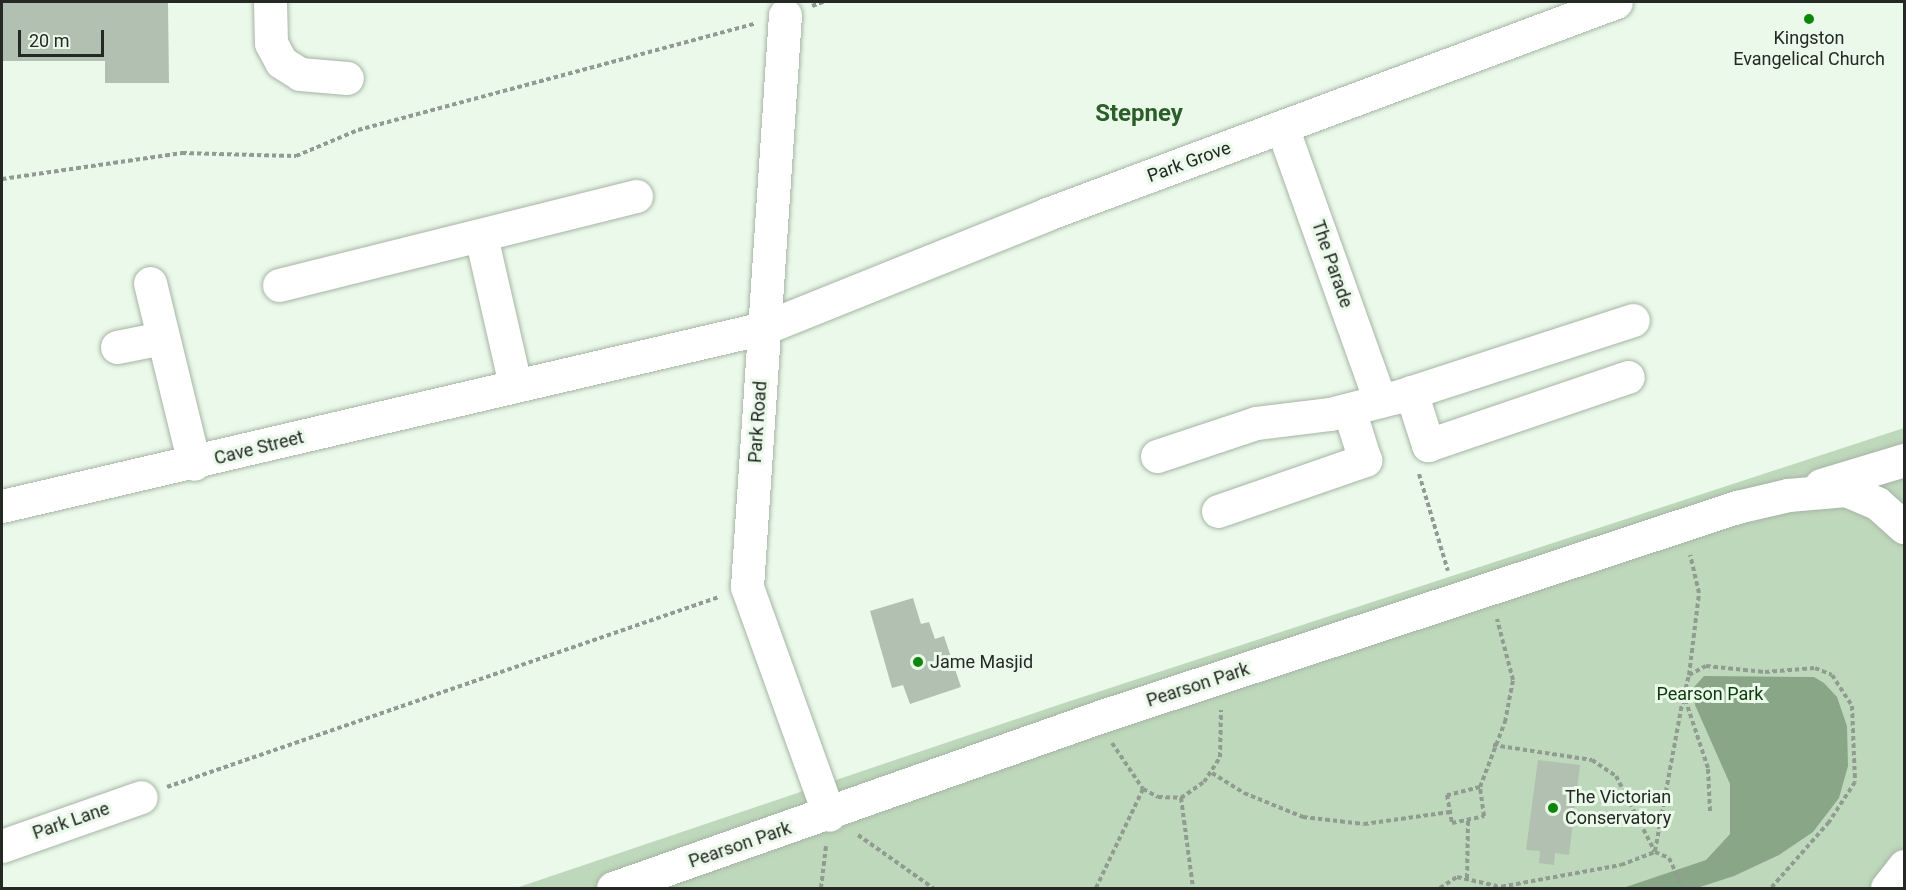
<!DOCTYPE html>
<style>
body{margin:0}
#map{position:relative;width:1906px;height:890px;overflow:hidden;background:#eaf9e9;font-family:Roboto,sans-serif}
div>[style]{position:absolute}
.green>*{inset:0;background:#bed8bb}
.water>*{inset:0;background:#89a786}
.building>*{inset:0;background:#b2c0b1}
.path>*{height:4px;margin-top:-2px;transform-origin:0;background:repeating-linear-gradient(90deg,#919c90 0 4.5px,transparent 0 7.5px)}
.roads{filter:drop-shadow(0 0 2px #a6b4a5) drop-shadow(0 0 2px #a6b4a5)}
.minor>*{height:33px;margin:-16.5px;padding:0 16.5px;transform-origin:16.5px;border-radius:16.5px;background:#fff}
.dots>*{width:16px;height:16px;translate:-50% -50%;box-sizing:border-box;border:3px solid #eaf9e9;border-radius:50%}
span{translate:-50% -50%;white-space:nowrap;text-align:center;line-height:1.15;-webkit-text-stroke:6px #eaf9e9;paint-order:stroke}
.poi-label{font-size:18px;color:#242923}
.left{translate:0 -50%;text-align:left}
.street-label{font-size:18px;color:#242923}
.park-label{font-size:18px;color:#0d3a0b}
.district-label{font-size:24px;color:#2c5e29;font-weight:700}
.frame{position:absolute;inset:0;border:3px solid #242923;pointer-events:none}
.scale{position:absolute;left:18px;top:30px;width:86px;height:27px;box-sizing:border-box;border:3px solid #242923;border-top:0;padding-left:8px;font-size:18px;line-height:21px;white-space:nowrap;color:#242923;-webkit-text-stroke:4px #eaf9e9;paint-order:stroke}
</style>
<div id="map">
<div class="green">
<i style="clip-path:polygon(1904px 428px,1904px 888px,516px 888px,1061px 704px)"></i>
</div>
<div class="water">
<i style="clip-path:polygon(1704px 676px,1814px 677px,1824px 683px,1837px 697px,1847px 726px,1848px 766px,1839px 798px,1813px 832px,1779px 855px,1734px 876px,1697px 888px,1623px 888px,1706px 860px,1730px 834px,1730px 784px,1695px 705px,1694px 687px)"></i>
</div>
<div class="building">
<i style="clip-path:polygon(2px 2px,168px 2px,169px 83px,105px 83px,105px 61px,2px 61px)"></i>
<i style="clip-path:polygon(913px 598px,921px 624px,929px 622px,935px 639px,944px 636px,961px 687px,910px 704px,903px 685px,892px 688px,870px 611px)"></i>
<i style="clip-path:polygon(1538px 760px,1580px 765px,1569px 855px,1555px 853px,1554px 865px,1539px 863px,1540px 851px,1526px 850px)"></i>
</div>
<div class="path">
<i style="left:812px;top:6px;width:12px;rotate:-20deg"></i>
<i style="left:2px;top:179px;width:182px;rotate:-8.2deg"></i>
<i style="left:182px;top:153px;width:114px;rotate:1.5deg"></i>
<i style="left:296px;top:156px;width:67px;rotate:-22.8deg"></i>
<i style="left:358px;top:130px;width:410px;rotate:-15deg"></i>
<i style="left:1419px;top:474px;width:101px;rotate:73.4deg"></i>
<i style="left:1689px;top:675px;width:83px;rotate:-83deg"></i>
<i style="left:1699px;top:593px;width:39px;rotate:-103deg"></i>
<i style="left:1112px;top:743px;width:55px;rotate:56deg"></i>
<i style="left:1143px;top:789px;width:17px;rotate:28deg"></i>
<i style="left:1158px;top:797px;width:23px;rotate:2deg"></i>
<i style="left:1181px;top:798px;width:28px;rotate:-35deg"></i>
<i style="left:1204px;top:782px;width:30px;rotate:-57deg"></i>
<i style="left:1220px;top:757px;width:47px;rotate:-88.8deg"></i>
<i style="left:1493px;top:745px;width:100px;rotate:8.6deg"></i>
<i style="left:1592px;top:760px;width:29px;rotate:34deg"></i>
<i style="left:1616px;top:776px;width:85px;rotate:62.8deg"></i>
<i style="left:1212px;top:773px;width:38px;rotate:32deg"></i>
<i style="left:1244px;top:793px;width:64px;rotate:22.1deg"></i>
<i style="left:1303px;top:817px;width:61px;rotate:6.5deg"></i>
<i style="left:1364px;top:824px;width:87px;rotate:-7.9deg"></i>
<i style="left:167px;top:787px;width:584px;rotate:-18.99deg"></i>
<i style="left:1480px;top:787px;width:34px;rotate:166deg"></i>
<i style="left:1447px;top:795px;width:28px;rotate:80deg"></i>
<i style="left:1452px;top:823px;width:33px;rotate:-12deg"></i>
<i style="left:1484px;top:816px;width:29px;rotate:-98deg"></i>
<i style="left:1480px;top:787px;width:70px;rotate:-69deg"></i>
<i style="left:1505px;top:722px;width:43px;rotate:-79.2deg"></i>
<i style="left:1513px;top:680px;width:63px;rotate:-104.7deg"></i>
<i style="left:1181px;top:798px;width:91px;rotate:82.4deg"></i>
<i style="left:1710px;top:811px;width:43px;rotate:-92.7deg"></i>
<i style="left:1708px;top:768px;width:76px;rotate:-108.4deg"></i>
<i style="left:1684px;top:696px;width:22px;rotate:-77deg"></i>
<i style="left:1689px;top:675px;width:19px;rotate:-28deg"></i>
<i style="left:1706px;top:666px;width:59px;rotate:5.8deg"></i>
<i style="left:1765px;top:672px;width:50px;rotate:-4.6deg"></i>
<i style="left:1815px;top:668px;width:18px;rotate:22deg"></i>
<i style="left:1832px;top:675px;width:37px;rotate:57deg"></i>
<i style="left:1852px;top:706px;width:76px;rotate:87.7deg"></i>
<i style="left:1855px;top:782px;width:48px;rotate:123deg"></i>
<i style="left:1829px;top:822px;width:88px;rotate:131.3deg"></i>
<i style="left:858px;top:835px;width:92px;rotate:35.2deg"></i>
<i style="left:1655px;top:851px;width:155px;rotate:-79.6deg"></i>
<i style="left:1467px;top:878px;width:59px;rotate:-89deg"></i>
<i style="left:821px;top:888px;width:42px;rotate:-83.2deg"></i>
<i style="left:1096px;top:888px;width:110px;rotate:-64.6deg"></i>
<i style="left:1440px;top:888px;width:20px;rotate:-33deg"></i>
<i style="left:1457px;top:877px;width:41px;rotate:12.7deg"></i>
<i style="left:1494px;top:888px;width:129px;rotate:-10.3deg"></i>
<i style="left:1621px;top:865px;width:36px;rotate:-21deg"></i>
<i style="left:1655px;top:852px;width:15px;rotate:23deg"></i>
<i style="left:1669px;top:858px;width:33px;rotate:65deg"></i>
</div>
<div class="roads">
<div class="minor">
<i style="left:270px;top:2px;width:41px;rotate:88.6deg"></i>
<i style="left:271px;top:43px;width:21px;rotate:62deg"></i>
<i style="left:281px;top:62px;width:22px;rotate:32deg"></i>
<i style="left:300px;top:74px;width:47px;rotate:4.9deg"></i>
<i style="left:785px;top:15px;width:573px;rotate:93.8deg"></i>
<i style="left:747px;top:587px;width:242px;rotate:70.2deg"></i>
<i style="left:1282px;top:127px;width:291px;rotate:70.3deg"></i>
<i style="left:481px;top:236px;width:152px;rotate:77.1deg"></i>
<i style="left:150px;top:283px;width:186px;rotate:76.3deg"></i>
<i style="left:279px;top:285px;width:368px;rotate:-14deg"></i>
<i style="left:117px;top:347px;width:46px;rotate:-11.3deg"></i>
<i style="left:1411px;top:392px;width:56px;rotate:72.2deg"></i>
<i style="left:1428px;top:445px;width:211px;rotate:-18.8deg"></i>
<i style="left:1157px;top:456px;width:104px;rotate:-18.4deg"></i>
<i style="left:1256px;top:423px;width:75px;rotate:-6.9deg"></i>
<i style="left:1330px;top:414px;width:68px;rotate:-14.4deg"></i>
<i style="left:1396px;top:397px;width:249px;rotate:-18deg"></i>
<i style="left:1821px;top:485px;width:87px;rotate:-16.8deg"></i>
<i style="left:2px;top:506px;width:783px;rotate:-13.15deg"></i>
<i style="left:764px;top:328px;width:305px;rotate:-21.9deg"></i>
<i style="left:1047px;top:214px;width:607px;rotate:-20.43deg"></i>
<i style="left:1218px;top:511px;width:156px;rotate:-19.1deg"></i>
<i style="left:1365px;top:460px;width:52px;rotate:-107.7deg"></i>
<i style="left:2px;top:846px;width:147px;rotate:-19.4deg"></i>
<i style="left:613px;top:888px;width:518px;rotate:-19.38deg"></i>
<i style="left:1102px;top:716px;width:669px;rotate:-18.22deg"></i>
<i style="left:1737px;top:507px;width:52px;rotate:-13.2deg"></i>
<i style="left:1788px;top:495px;width:58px;rotate:-4.9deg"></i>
<i style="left:1846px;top:490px;width:34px;rotate:23deg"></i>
<i style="left:1877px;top:503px;width:36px;rotate:42deg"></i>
<i style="left:1887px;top:888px;width:28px;rotate:-52deg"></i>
</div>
</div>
<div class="dots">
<i style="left:1809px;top:19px;background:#0c8709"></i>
<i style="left:918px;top:662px;background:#0c8709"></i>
<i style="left:1553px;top:808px;background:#0c8709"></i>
</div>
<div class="poi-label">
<span style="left:1809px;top:49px">Kingston<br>Evangelical Church</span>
<span class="left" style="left:930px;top:662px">Jame Masjid</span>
<span class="left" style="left:1565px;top:808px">The Victorian<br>Conservatory</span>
</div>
<div class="street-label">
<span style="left:1189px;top:162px;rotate:-20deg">Park Grove</span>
<span style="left:1332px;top:264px;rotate:71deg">The Parade</span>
<span style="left:758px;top:422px;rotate:-86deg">Park Road</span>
<span style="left:259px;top:448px;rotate:-14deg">Cave Street</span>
<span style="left:1198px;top:685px;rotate:-18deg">Pearson Park</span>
<span style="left:71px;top:821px;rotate:-19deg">Park Lane</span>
<span style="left:740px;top:845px;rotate:-19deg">Pearson Park</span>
</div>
<div class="park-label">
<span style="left:1710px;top:694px">Pearson Park</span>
</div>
<div class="district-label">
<span style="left:1139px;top:114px">Stepney</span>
</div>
<div class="frame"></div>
<div class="scale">20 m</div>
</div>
